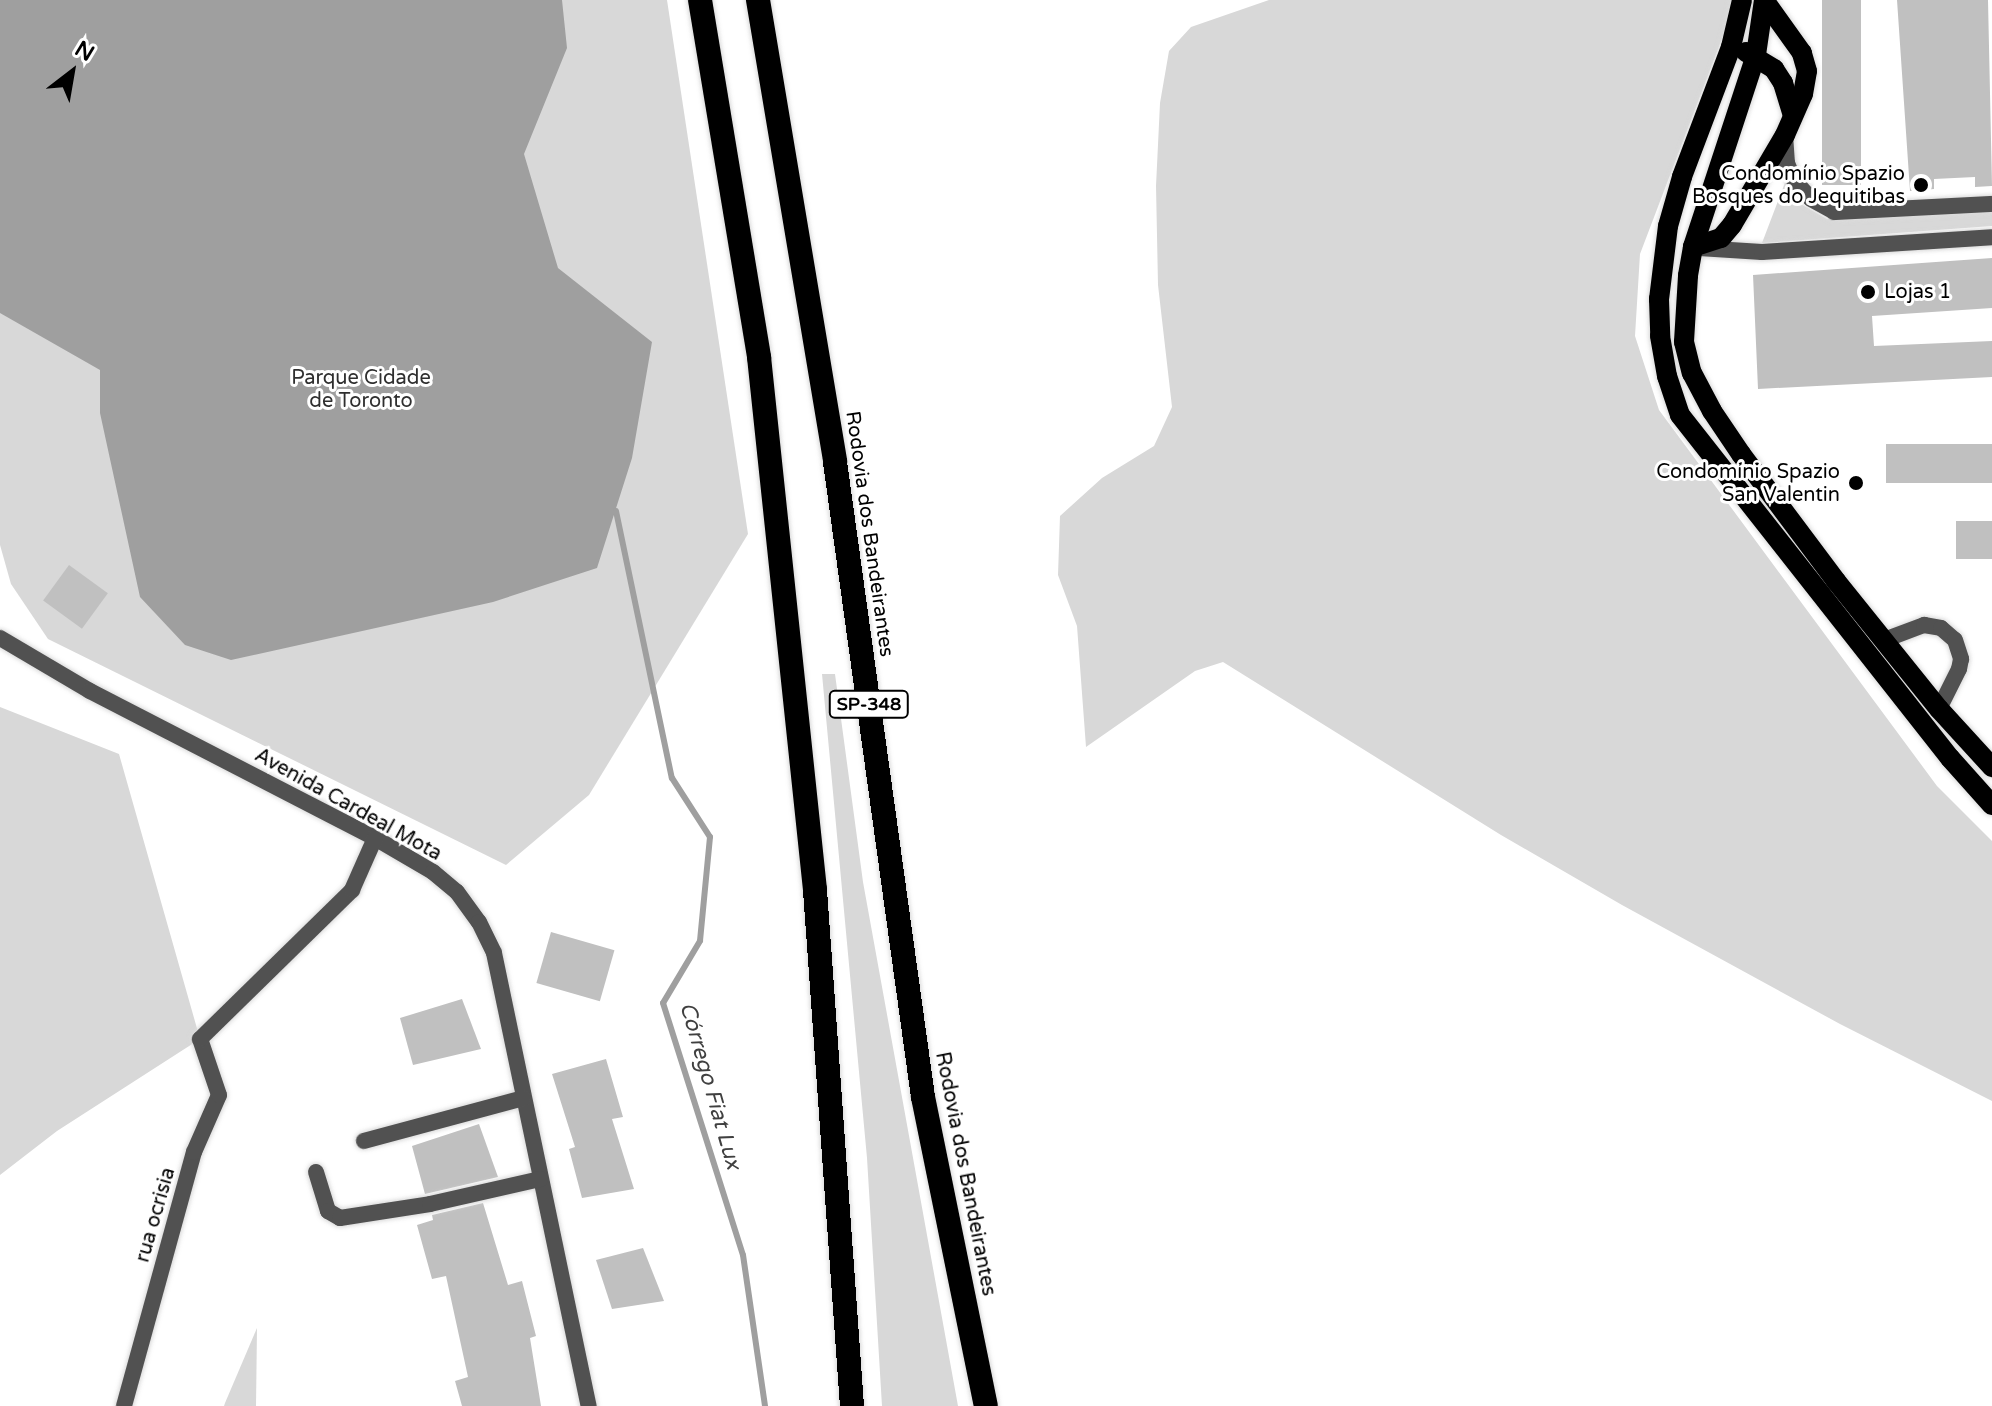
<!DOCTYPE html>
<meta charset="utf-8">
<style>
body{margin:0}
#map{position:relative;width:1992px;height:1406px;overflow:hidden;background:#fff;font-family:"Varela Round",sans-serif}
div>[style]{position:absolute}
.green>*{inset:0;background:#d8d8d8}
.water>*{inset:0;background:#9f9f9f}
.stream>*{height:6px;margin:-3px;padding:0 3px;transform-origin:3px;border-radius:3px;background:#9f9f9f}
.building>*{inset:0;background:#c0c0c0;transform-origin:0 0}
.roads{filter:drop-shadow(0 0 2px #dbdbdb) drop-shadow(0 0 2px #dbdbdb)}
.minor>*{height:16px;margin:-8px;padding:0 8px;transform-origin:8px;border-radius:8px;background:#515151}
.primary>*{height:20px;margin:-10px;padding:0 10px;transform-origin:10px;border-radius:10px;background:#000}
.motorway>*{height:24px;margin:-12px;padding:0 12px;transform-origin:12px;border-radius:12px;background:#000}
.dots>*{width:22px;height:22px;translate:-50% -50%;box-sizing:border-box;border:4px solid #fff;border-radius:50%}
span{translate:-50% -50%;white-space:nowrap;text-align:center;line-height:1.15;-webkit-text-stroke:6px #fff;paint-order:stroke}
.shield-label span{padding:2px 6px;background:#fff;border:2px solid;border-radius:6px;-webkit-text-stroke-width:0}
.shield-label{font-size:18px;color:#000;font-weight:700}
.poi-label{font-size:20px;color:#000}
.right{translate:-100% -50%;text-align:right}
.left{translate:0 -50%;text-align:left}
.park-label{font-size:20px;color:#2f2f2f}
.street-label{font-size:20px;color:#000}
.water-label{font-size:22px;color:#404040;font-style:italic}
.north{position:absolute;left:32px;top:32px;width:80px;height:80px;-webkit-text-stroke:6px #fff;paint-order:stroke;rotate:31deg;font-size:22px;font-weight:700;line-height:32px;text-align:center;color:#000}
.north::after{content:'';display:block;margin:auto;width:28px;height:36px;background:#000;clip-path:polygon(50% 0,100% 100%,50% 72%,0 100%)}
</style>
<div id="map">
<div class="green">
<i style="clip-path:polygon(0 0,667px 0,748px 534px,589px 795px,506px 865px,48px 639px,11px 584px,0 545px)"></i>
<i style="clip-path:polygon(1269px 0,1733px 0,1726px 28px,1640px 254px,1635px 336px,1659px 410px,1937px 786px,1992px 841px,1992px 1101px,1840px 1024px,1622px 905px,1501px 835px,1223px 662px,1195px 671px,1086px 747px,1077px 626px,1058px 575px,1060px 516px,1102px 478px,1154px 446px,1172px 407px,1158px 285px,1156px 186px,1160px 103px,1169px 51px,1191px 27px)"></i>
<i style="clip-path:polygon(1786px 180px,1799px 203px,1827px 219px,1992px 209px,1992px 226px,1762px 243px)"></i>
<i style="clip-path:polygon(822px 674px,835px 674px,863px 882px,958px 1406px,882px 1406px,867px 1158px)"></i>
<i style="clip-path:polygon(0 707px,119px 754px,200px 1039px,57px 1131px,0 1175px)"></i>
<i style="clip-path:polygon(257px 1328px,256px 1406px,224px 1406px,225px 1403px)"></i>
</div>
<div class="water">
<i style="clip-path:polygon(0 0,562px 0,567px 48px,524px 154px,558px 268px,652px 342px,632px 458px,597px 568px,493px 602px,231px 660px,185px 645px,140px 597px,100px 413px,100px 370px,0 313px)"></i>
</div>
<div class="stream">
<i style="left:616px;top:511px;width:273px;rotate:78.2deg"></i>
<i style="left:672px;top:778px;width:70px;rotate:57.2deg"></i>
<i style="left:710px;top:837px;width:104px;rotate:95.5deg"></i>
<i style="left:700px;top:941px;width:72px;rotate:120.8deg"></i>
<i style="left:663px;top:1003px;width:264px;rotate:72.4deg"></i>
<i style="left:743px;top:1255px;width:153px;rotate:81.7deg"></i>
</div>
<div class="building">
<i style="left:1822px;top:0;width:39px;height:185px"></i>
<i style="clip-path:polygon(1897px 0,1988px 0,1992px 186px,1975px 187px,1975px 177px,1934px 179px,1934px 189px,1910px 191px)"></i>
<i style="clip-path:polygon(1992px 258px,1992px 308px,1872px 316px,1874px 346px,1992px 341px,1992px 377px,1758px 389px,1753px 275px)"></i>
<i style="left:1992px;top:444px;width:39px;height:106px;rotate:90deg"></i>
<i style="left:1992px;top:521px;width:38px;height:36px;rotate:90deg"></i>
<i style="left:69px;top:565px;width:48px;height:44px;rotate:36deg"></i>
<i style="left:551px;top:932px;width:66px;height:53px;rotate:16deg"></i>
<i style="clip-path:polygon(462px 999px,481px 1049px,413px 1065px,400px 1018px)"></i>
<i style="clip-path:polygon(606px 1059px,623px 1117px,612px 1119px,634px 1189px,582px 1198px,569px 1149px,575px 1147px,552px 1074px)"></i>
<i style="clip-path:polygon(479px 1124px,498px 1177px,425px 1194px,412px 1146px)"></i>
<i style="clip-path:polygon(483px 1203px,508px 1285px,522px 1281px,536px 1336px,530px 1338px,541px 1406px,462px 1406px,455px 1381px,468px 1377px,446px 1276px,432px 1279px,417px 1225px,433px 1220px,432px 1215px)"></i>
<i style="clip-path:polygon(643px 1248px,664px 1301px,612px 1309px,596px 1260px)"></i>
</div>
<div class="roads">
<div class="minor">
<i style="left:1785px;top:135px;width:28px;rotate:86deg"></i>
<i style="left:1787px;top:163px;width:18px;rotate:68deg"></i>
<i style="left:1794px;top:180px;width:25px;rotate:48deg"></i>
<i style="left:1811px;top:199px;width:26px;rotate:29deg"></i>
<i style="left:1834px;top:212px;width:158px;rotate:-2.9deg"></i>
<i style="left:1699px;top:248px;width:63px;rotate:3.6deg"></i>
<i style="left:1762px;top:252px;width:230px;rotate:-3.7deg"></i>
<i style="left:0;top:638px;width:104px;rotate:30.5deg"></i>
<i style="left:90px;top:691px;width:321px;rotate:27.3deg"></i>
<i style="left:375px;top:838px;width:67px;rotate:30.4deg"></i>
<i style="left:433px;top:872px;width:31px;rotate:40deg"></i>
<i style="left:457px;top:892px;width:37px;rotate:54deg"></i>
<i style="left:479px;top:922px;width:34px;rotate:64deg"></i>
<i style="left:494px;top:953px;width:463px;rotate:78.2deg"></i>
<i style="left:1884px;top:640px;width:43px;rotate:-20.6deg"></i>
<i style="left:1924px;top:625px;width:17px;rotate:10deg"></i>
<i style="left:1941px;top:628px;width:18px;rotate:41deg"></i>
<i style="left:1955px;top:640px;width:20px;rotate:72deg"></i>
<i style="left:1961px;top:659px;width:10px;rotate:101deg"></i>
<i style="left:1959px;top:669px;width:45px;rotate:116.6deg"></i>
<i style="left:364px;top:1141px;width:165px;rotate:-15.1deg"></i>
<i style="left:316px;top:1172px;width:41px;rotate:72.9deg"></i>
<i style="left:328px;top:1211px;width:14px;rotate:30deg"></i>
<i style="left:340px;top:1218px;width:91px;rotate:-8.8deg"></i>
<i style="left:430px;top:1204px;width:113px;rotate:-12.8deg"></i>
<i style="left:124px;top:1406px;width:263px;rotate:-74.6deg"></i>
<i style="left:194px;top:1152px;width:62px;rotate:-66.3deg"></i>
<i style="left:219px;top:1095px;width:59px;rotate:-108.7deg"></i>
<i style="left:200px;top:1039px;width:213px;rotate:-44.4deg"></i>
<i style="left:352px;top:890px;width:57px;rotate:-66.1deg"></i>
</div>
<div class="primary">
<i style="left:1742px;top:0;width:48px;rotate:103.2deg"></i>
<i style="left:1731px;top:47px;width:139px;rotate:110.7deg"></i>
<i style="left:1682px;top:177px;width:51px;rotate:105.9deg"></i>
<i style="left:1668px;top:226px;width:74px;rotate:97deg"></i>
<i style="left:1659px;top:299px;width:37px;rotate:88deg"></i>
<i style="left:1660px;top:336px;width:41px;rotate:80.1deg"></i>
<i style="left:1667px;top:376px;width:41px;rotate:71.6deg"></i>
<i style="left:1680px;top:415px;width:437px;rotate:51.8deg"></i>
<i style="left:1950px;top:758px;width:63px;rotate:48.2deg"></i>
<i style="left:1764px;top:0;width:56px;rotate:98.3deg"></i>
<i style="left:1756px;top:55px;width:202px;rotate:108.2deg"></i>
<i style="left:1693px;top:247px;width:29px;rotate:100deg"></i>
<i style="left:1688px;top:276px;width:66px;rotate:93.5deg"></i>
<i style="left:1684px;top:342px;width:32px;rotate:76deg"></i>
<i style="left:1692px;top:373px;width:43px;rotate:62.2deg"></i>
<i style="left:1712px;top:411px;width:52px;rotate:56deg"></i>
<i style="left:1741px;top:454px;width:159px;rotate:53.2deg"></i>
<i style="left:1836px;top:581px;width:164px;rotate:51.2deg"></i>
<i style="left:1939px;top:709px;width:79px;rotate:47.6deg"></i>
<i style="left:1746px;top:52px;width:33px;rotate:31deg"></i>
<i style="left:1774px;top:69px;width:17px;rotate:57deg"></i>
<i style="left:1783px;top:83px;width:34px;rotate:73deg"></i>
<i style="left:1693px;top:247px;width:29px;rotate:-18deg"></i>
<i style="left:1721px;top:238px;width:17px;rotate:-50deg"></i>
<i style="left:1732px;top:225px;width:104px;rotate:-59.5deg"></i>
<i style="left:1785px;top:135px;width:45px;rotate:-66.3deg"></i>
<i style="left:1803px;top:94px;width:23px;rotate:-80deg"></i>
<i style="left:1807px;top:71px;width:19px;rotate:-106deg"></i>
<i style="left:1802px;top:53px;width:65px;rotate:-125.6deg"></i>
</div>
<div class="motorway">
<i style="left:700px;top:0;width:362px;rotate:80.6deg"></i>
<i style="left:759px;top:357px;width:536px;rotate:84deg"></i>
<i style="left:815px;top:890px;width:517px;rotate:85.9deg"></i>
<i style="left:758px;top:0;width:468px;rotate:80.5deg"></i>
<i style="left:835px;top:462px;width:641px;rotate:82.11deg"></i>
<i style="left:923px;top:1097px;width:315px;rotate:78.5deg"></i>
</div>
</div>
<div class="dots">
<i style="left:1921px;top:185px;background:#000"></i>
<i style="left:1868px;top:292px;background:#000"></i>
<i style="left:1856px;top:483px;background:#000"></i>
</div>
<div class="shield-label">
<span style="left:869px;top:704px">SP-348</span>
</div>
<div class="poi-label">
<span class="right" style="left:1905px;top:186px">Condomínio Spazio<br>Bosques do Jequitibas</span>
<span class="left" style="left:1884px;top:292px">Lojas 1</span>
<span class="right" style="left:1840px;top:484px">Condomínio Spazio<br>San Valentin</span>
</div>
<div class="park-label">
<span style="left:361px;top:390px">Parque Cidade<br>de Toronto</span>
</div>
<div class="street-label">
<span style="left:869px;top:534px;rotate:82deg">Rodovia dos Bandeirantes</span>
<span style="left:348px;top:805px;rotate:29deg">Avenida Cardeal Mota</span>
<span style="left:965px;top:1174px;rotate:79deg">Rodovia dos Bandeirantes</span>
<span style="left:156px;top:1215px;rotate:-74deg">rua ocrisia</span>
</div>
<div class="water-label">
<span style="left:710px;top:1086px;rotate:74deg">Córrego Fiat Lux</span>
</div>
<div class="north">N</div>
</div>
